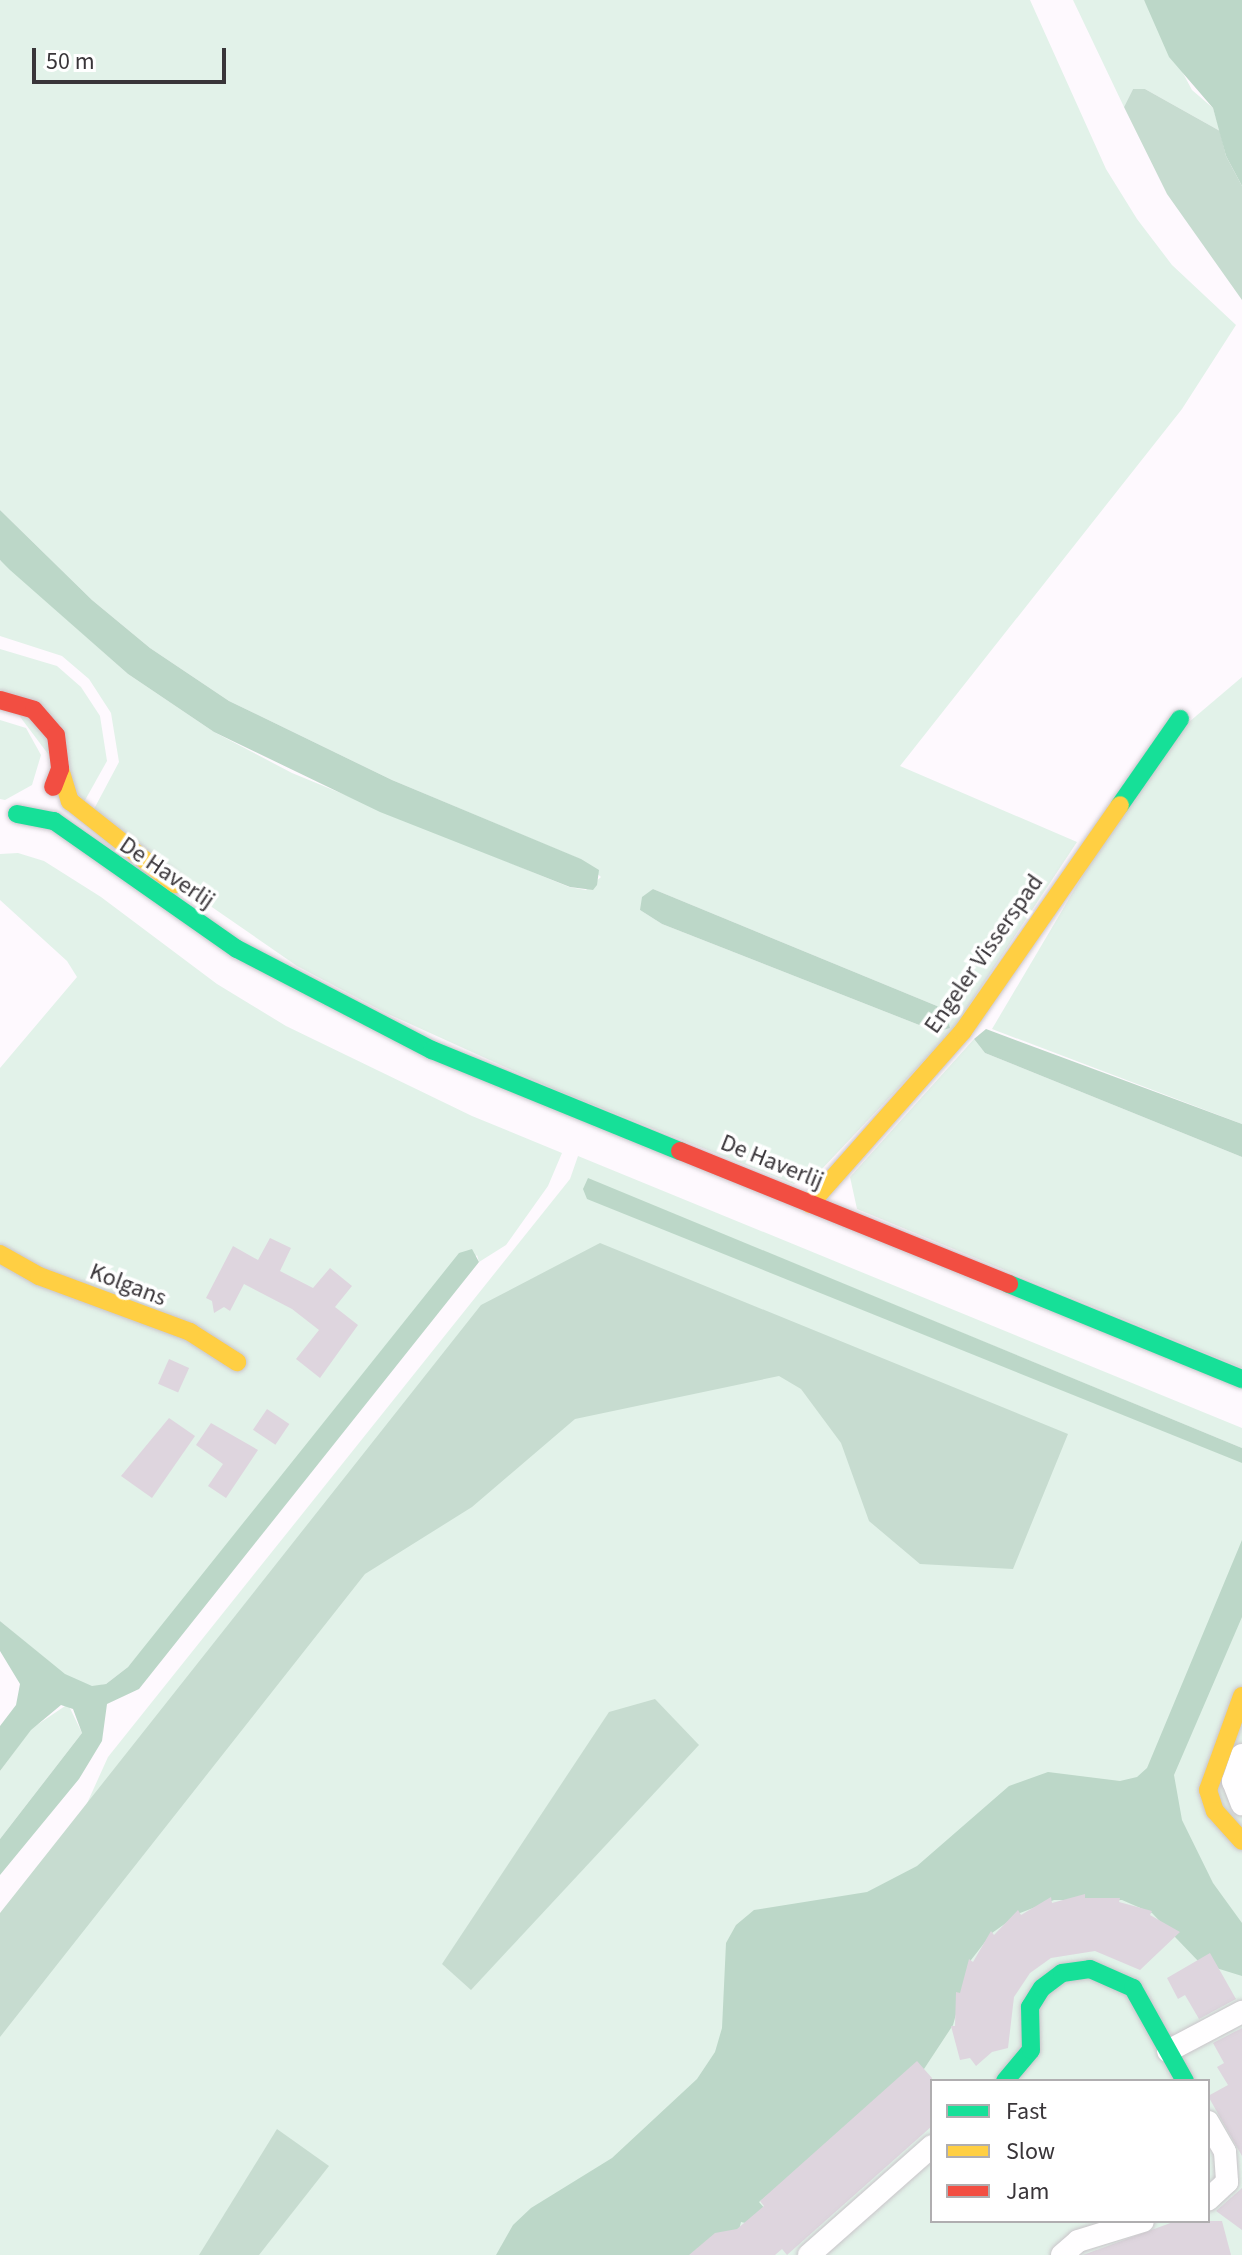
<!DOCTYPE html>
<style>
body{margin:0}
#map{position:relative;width:1242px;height:2255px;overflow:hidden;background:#fef9fe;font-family:"Source Sans 3",sans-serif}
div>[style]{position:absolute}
.green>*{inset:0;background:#e2f2e9}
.forest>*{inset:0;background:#c7dcd0}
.water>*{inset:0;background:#bcd7c8}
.building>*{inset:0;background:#ded5de;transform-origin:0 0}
.roads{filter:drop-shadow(0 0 2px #c9c4c9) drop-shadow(0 0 2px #c9c4c9)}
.street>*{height:22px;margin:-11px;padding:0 11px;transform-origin:11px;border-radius:11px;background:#fffeff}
.fast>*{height:18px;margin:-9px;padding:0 9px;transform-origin:9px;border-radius:9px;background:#16e098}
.slow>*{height:18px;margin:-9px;padding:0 9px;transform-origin:9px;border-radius:9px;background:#ffcf43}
.jam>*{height:18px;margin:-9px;padding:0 9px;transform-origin:9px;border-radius:9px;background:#f24e42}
span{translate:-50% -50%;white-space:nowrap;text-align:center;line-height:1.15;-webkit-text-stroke:7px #fff;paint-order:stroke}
.street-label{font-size:24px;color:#393539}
.legend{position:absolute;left:930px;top:2079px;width:280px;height:144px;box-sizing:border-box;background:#fff;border:2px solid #b0aeb0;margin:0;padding:10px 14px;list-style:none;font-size:24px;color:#393539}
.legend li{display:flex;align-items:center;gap:16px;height:40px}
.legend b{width:40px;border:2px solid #b0aeb0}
.scale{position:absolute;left:32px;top:48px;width:194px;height:36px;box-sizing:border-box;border:4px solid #393539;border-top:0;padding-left:10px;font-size:24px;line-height:28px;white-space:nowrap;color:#393539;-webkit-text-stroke:6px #fff;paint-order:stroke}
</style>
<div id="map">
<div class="green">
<i style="clip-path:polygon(evenodd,0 0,1030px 0,1106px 169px,1137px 219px,1172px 265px,1236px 325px,1182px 409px,900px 766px,1077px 842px,952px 1031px,821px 1170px,794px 1184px,556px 1090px,386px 1013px,297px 966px,193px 894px,94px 809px,119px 762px,111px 713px,89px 679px,62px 656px,0 636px,0 560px,128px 674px,214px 732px,292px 773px,569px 887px,586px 890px,601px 877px,580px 859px,392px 780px,229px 701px,150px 648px,92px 600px,0 510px,0 0,653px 889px,937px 1006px,950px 1028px,937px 1032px,662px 924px,640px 910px,653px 889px)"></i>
<i style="clip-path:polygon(1073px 0,1144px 0,1192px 90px,1213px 108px,1220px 131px,1145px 89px,1133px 89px,1124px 107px)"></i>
<i style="clip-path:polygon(0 649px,57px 666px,81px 687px,100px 716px,107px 761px,84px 802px,0 690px)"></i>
<i style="clip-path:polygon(1242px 677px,1242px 1124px,992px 1029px,1096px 853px,1189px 722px)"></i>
<i style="clip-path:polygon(0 720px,26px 728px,41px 755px,32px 785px,5px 800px,0 799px)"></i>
<i style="clip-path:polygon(18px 853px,44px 861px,101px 897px,217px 984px,286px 1026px,472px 1116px,562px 1153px,548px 1186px,506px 1245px,479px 1262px,477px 1255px,128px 1667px,106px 1684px,92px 1687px,65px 1675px,0 1621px,0 1068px,77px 977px,67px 961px,0 900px,0 854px)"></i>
<i style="clip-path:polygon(974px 1039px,985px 1053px,1242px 1157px,1242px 1368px,857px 1209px,850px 1177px)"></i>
<i style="clip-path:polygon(evenodd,578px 1156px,1242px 1428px,1242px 1448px,588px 1179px,1242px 1458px,1242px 2255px,0 2255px,0 1968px,26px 1938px,108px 1757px,570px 1179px,578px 1156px,932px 2081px,1208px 2081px,1208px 2221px,932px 2221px,932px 2081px)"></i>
<i style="clip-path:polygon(68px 1704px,82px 1733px,0 1839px,0 1771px,31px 1729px)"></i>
</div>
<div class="forest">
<i style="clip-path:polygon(1133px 89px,1145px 89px,1220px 131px,1226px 156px,1242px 186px,1242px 300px,1167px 194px,1124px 107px)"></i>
<i style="clip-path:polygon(600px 1243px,1068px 1434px,1013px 1569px,920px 1564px,869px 1521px,841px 1443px,801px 1389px,779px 1376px,575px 1419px,472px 1507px,365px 1574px,0 2037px,0 1913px,481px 1305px)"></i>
<i style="clip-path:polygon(655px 1699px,699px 1745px,471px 1990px,442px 1964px,609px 1712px)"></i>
<i style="clip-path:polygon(277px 2129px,329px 2166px,259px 2255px,199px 2255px)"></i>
</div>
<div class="water">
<i style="clip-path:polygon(1144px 0,1242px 0,1242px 186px,1226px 156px,1213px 108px,1169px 57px)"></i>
<i style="clip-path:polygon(0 510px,92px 600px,150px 648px,229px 701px,392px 780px,581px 859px,599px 870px,597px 885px,593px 890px,570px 887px,380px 812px,214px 732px,128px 674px,10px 570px,0 560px)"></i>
<i style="clip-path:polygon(653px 889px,937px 1006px,946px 1013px,950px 1028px,937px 1032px,662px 924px,640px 910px,642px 897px)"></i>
<i style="clip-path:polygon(986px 1029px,1242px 1124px,1242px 1157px,985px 1053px,974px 1039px)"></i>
<i style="clip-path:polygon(588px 1178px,1242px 1448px,1242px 1463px,587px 1199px,583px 1189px)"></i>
<i style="clip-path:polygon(472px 1249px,479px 1262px,139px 1689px,107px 1704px,102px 1741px,79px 1779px,0 1875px,0 1839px,82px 1733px,73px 1709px,61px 1705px,31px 1730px,0 1771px,0 1726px,16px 1705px,20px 1684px,0 1651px,0 1621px,65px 1674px,92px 1686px,106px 1684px,128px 1667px,459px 1253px)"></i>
<i style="clip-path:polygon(1242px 1540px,1242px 1617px,1174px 1775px,1182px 1820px,1213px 1883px,1242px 1923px,1242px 1976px,1200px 1963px,1152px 1913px,1122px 1900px,1054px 1900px,1020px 1913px,992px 1933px,971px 1960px,953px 2025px,924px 2069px,759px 2202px,765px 2209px,754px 2225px,741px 2222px,739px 2230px,705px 2255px,496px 2255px,513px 2225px,531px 2208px,612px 2158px,697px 2079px,715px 2052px,722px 2028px,726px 1943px,736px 1925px,754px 1910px,867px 1892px,917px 1866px,1009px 1786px,1048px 1772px,1120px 1781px,1137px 1777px,1147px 1768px)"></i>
</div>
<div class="building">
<i style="clip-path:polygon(270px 1238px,291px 1248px,280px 1271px,313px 1288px,330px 1268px,352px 1286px,335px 1307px,358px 1325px,320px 1378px,296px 1359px,319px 1330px,292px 1309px,244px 1284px,230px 1311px,224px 1307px,214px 1313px,212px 1301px,206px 1298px,233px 1246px,258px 1260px)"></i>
<i style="left:169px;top:1359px;width:22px;height:27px;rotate:24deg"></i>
<i style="left:267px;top:1409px;width:27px;height:25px;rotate:34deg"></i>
<i style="clip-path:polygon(169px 1418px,195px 1436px,152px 1498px,121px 1476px)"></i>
<i style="clip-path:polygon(211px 1423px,258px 1450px,226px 1498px,208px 1486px,223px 1464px,196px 1445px)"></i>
<i style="clip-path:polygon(1085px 1894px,1085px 1898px,1120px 1898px,1119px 1902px,1152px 1911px,1150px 1915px,1180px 1932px,1140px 1970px,1095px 1951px,1051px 1958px,1030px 1973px,1014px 1997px,1008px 2048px,992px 2052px,976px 2066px,970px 2058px,960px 2060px,951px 2026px,955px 2026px,956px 1992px,960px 1993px,969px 1959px,973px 1962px,991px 1931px,994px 1935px,1018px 1910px,1021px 1915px,1051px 1897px,1052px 1903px)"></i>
<i style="clip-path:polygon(1210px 1953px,1236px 1999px,1199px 2019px,1185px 1995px,1178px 1999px,1167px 1978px)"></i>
<i style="clip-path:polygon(1242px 2028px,1242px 2156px,1208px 2096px,1228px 2085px,1217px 2067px,1224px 2063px,1213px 2043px)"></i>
<i style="clip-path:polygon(917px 2061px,932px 2078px,932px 2126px,787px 2255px,782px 2249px,775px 2255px,689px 2255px,715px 2233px,737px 2229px,764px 2206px,760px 2201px)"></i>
<i style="clip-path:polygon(1242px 2188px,1242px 2230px,1216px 2211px)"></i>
<i style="clip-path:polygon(1176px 2221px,1222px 2221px,1231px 2255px,1083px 2255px)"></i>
</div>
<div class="roads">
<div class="street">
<i style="left:1242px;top:1755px;width:28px;rotate:109deg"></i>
<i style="left:1233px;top:1781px;width:25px;rotate:69deg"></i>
<i style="left:1168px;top:2051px;width:84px;rotate:-27.8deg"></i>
<i style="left:1208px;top:2122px;width:34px;rotate:60deg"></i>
<i style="left:1225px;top:2152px;width:30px;rotate:86deg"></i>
<i style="left:1227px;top:2182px;width:26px;rotate:137deg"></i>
<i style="left:809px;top:2255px;width:164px;rotate:-41.5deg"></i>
<i style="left:1062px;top:2255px;width:21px;rotate:-41deg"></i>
<i style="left:1078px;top:2241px;width:68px;rotate:-17.1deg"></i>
</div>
<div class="fast">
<i style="left:1120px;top:805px;width:105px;rotate:-55.1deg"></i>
<i style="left:17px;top:814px;width:38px;rotate:11deg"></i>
<i style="left:54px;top:821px;width:223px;rotate:35deg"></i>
<i style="left:237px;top:949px;width:220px;rotate:27.4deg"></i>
<i style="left:432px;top:1050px;width:268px;rotate:22.2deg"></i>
<i style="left:1009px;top:1284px;width:252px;rotate:22.2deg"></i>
<i style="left:1005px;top:2081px;width:40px;rotate:-50deg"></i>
<i style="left:1031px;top:2050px;width:43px;rotate:-91.3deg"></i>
<i style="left:1030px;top:2007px;width:22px;rotate:-58deg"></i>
<i style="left:1042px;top:1988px;width:25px;rotate:-37deg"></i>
<i style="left:1062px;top:1973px;width:28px;rotate:-8deg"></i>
<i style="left:1090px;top:1969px;width:47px;rotate:23.8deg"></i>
<i style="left:1133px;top:1988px;width:107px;rotate:60.8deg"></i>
</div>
<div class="slow">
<i style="left:60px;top:769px;width:34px;rotate:73deg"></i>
<i style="left:70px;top:801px;width:134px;rotate:38.3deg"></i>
<i style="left:810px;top:1204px;width:231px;rotate:-48.5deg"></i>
<i style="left:963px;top:1031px;width:275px;rotate:-55.2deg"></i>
<i style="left:0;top:1254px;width:45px;rotate:29.4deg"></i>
<i style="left:39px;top:1276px;width:161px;rotate:20.3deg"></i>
<i style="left:190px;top:1332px;width:56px;rotate:32.6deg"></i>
<i style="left:1242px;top:1696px;width:100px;rotate:109.9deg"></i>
<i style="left:1208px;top:1790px;width:22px;rotate:72deg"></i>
<i style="left:1215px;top:1811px;width:40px;rotate:48deg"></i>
</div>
<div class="jam">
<i style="left:0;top:700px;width:35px;rotate:16deg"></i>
<i style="left:34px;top:710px;width:33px;rotate:49deg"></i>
<i style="left:56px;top:735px;width:34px;rotate:83deg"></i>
<i style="left:60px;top:769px;width:19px;rotate:111deg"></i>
<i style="left:680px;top:1151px;width:355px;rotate:22deg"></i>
</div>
</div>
<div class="street-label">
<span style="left:167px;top:873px;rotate:34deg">De Haverlij</span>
<span style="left:984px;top:954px;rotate:-55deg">Engeler Visserspad</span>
<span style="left:772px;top:1162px;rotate:22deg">De Haverlij</span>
<span style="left:128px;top:1285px;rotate:21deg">Kolgans</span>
</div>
<ul class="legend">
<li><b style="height:10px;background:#16e098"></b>Fast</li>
<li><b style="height:10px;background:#ffcf43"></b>Slow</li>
<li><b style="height:10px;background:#f24e42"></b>Jam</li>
</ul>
<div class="scale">50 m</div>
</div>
